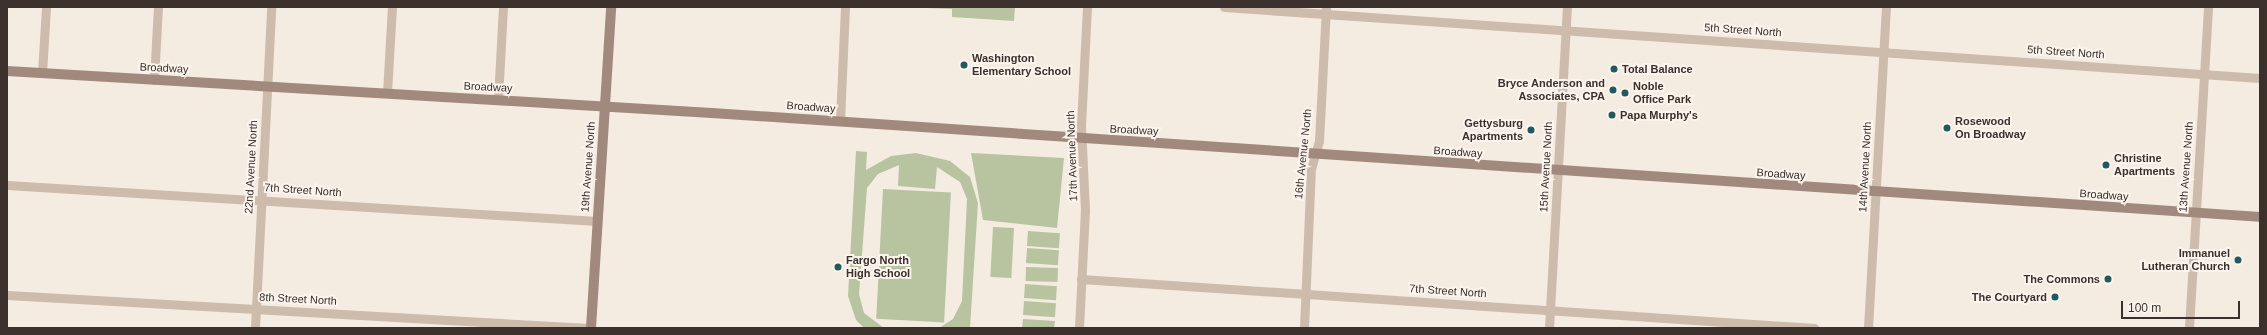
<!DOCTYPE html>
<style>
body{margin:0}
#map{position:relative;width:2267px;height:335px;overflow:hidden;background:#f4ebe1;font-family:Helvetica,sans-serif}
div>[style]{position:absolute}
.green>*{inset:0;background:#b8c4a0;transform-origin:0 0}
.street>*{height:9px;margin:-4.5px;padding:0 4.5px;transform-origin:4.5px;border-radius:4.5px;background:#cdbbac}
.secondary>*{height:10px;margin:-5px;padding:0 5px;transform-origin:5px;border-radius:5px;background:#a18a7d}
.dots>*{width:11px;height:11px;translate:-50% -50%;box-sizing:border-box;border:2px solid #fbf5ee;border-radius:50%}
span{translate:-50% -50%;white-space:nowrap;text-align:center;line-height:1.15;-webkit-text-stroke:4px #fbf5ee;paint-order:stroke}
.street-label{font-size:11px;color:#3b302b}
.poi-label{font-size:11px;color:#3b302b;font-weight:700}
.left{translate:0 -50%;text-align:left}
.right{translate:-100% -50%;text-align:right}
.frame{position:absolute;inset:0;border:8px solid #3b302b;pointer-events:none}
.scale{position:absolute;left:2121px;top:301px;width:119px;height:18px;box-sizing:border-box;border:2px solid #3b302b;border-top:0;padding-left:5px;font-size:12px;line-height:14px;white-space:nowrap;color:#3b302b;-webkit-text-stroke:3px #fbf5ee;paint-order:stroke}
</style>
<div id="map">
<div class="green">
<i style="clip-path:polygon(900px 7px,1015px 7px,1014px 21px,952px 17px,952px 9px)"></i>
<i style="clip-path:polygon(856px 151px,867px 152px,866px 170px,891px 156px,916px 153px,950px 161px,970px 177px,978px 203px,970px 328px,939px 328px,953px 319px,962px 301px,967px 199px,960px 182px,937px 167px,935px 189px,898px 186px,899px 165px,878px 174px,867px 188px,859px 294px,864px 313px,884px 328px,864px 328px,856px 320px,848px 296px)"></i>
<i style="clip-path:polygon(971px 153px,1064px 158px,1057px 228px,983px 220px)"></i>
<i style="left:883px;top:189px;width:68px;height:130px;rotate:3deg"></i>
<i style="left:993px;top:227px;width:21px;height:50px;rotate:3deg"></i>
<i style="left:1028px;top:231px;width:32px;height:15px;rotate:4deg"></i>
<i style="left:1027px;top:248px;width:32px;height:15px;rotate:4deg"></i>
<i style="left:1026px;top:267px;width:32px;height:14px;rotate:2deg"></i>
<i style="left:1025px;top:284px;width:32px;height:14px;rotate:4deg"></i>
<i style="left:1024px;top:301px;width:32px;height:14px;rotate:4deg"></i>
<i style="clip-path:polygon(1023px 319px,1055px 321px,1054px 328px,1022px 328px)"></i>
</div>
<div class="street">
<i style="left:1224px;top:7px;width:1038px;rotate:3.92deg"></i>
<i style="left:42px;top:73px;width:66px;rotate:-86.5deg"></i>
<i style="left:154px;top:80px;width:73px;rotate:-86.9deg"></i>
<i style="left:387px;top:93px;width:86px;rotate:-86.7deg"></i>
<i style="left:498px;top:99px;width:92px;rotate:-86.9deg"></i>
<i style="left:840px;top:121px;width:114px;rotate:-87.5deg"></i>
<i style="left:7px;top:185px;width:591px;rotate:3.49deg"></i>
<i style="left:1081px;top:279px;width:735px;rotate:3.82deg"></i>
<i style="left:7px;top:295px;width:583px;rotate:3.25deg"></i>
<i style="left:255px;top:328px;width:321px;rotate:-87.1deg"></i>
<i style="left:1079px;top:328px;width:118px;rotate:-87.1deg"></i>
<i style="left:1085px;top:210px;width:85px;rotate:-92.7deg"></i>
<i style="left:1081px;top:125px;width:118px;rotate:-87.1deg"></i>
<i style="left:1304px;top:328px;width:159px;rotate:-87.5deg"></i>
<i style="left:1311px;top:169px;width:29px;rotate:-74deg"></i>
<i style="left:1319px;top:141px;width:134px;rotate:-87deg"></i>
<i style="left:1549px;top:328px;width:322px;rotate:-86.8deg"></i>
<i style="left:1868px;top:328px;width:322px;rotate:-86.8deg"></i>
<i style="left:2189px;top:328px;width:322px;rotate:-86.6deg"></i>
</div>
<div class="secondary">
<i style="left:7px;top:71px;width:706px;rotate:3.41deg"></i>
<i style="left:712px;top:113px;width:1551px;rotate:3.84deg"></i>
<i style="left:591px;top:328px;width:322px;rotate:-86.4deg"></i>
</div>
<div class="dots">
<i style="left:964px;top:65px;background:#1f5a5e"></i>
<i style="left:1614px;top:69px;background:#1f5a5e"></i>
<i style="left:1613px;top:90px;background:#1f5a5e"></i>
<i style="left:1625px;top:93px;background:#1f5a5e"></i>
<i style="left:1612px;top:115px;background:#1f5a5e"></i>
<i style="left:1947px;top:128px;background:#1f5a5e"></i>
<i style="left:1531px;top:130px;background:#1f5a5e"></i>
<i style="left:2106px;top:165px;background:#1f5a5e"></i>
<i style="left:2238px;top:260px;background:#1f5a5e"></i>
<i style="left:838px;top:267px;background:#1f5a5e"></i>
<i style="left:2108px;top:279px;background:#1f5a5e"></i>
<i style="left:2055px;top:297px;background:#1f5a5e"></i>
</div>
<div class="street-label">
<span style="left:1743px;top:30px;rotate:4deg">5th Street North</span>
<span style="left:2066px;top:52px;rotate:4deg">5th Street North</span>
<span style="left:164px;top:68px;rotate:3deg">Broadway</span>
<span style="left:488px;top:87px;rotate:3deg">Broadway</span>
<span style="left:811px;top:107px;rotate:4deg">Broadway</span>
<span style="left:1134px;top:130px;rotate:3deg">Broadway</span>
<span style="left:1458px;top:152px;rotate:4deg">Broadway</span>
<span style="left:1303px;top:154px;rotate:-84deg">16th Avenue North</span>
<span style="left:1072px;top:156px;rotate:-92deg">17th Avenue North</span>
<span style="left:251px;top:167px;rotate:-87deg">22nd Avenue North</span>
<span style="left:588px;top:167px;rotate:-86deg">19th Avenue North</span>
<span style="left:1546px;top:167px;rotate:-87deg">15th Avenue North</span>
<span style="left:1865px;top:167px;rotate:-87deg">14th Avenue North</span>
<span style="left:2186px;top:167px;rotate:-86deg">13th Avenue North</span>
<span style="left:1781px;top:174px;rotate:4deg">Broadway</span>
<span style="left:303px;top:190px;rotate:4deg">7th Street North</span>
<span style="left:2104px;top:195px;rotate:4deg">Broadway</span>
<span style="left:1448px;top:291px;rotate:4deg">7th Street North</span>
<span style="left:298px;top:299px;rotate:3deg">8th Street North</span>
</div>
<div class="poi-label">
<span class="left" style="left:972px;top:65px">Washington<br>Elementary School</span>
<span class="left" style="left:1622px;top:69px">Total Balance</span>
<span class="right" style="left:1605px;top:90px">Bryce Anderson and<br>Associates, CPA</span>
<span class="left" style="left:1633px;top:93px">Noble<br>Office Park</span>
<span class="left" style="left:1620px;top:115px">Papa Murphy's</span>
<span class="left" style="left:1955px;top:128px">Rosewood<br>On Broadway</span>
<span class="right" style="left:1523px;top:130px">Gettysburg<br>Apartments</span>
<span class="left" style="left:2114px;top:165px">Christine<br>Apartments</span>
<span class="right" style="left:2230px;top:260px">Immanuel<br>Lutheran Church</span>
<span class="left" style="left:846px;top:267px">Fargo North<br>High School</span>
<span class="right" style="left:2100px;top:279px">The Commons</span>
<span class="right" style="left:2047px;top:297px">The Courtyard</span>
</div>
<div class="frame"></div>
<div class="scale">100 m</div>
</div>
